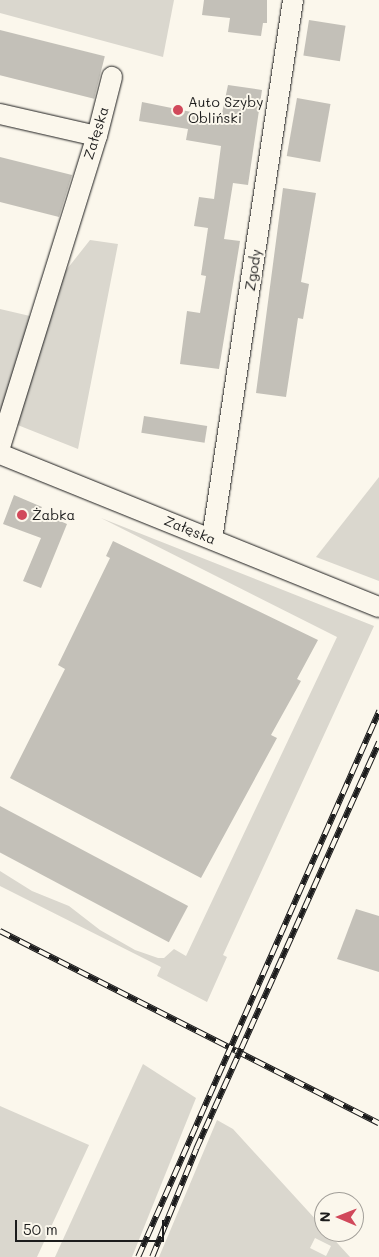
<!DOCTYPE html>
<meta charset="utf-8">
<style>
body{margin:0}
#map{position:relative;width:379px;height:1257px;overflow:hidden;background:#fbf7ec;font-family:Mali,sans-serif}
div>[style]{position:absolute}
.green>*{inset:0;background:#dad7ce}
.building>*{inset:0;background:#c3c0b8;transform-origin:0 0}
.roads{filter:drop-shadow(0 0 1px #1c1c1c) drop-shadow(0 0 1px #1c1c1c)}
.street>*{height:20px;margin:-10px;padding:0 10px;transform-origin:10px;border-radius:10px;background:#fbf7ec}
.rail>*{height:5.5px;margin-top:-2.75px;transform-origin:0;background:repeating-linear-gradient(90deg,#fbf7ec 0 11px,#1c1c1c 0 22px);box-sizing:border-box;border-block:1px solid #1c1c1c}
.dots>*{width:14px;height:14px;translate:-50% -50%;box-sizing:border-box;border:2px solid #fbf7ec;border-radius:50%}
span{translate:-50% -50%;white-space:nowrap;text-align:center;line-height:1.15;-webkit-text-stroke:4px #fbf7ec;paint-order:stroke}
.poi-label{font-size:14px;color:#1c1c1c}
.left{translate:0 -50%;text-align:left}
.street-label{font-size:14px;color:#1c1c1c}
.north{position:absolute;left:314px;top:1192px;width:50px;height:50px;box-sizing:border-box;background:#fbf7ec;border:1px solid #a29f99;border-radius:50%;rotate:271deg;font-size:14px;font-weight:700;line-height:20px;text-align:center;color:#1c1c1c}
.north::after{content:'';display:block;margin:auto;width:18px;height:22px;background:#d1495b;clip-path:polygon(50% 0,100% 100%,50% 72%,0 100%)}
.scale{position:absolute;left:15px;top:1220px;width:149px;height:22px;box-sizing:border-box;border:2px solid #1c1c1c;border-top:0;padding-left:6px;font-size:15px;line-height:18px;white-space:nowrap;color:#1c1c1c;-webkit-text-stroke:4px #fbf7ec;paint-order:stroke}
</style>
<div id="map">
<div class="green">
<i style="clip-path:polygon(0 0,174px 0,163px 57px,0 13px)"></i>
<i style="clip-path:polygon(90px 240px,118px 244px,78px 449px,0 418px,0 309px,30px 316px)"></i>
<i style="clip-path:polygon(379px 477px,379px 581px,316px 557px)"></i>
<i style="clip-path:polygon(101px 518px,374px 626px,223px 955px,227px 957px,207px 1002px,157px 976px,161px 967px,0 886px,0 871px,32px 891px,69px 906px,100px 930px,135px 950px,158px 958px,164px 958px,174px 949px,186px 956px,337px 637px)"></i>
<i style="clip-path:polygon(143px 1064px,196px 1098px,132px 1257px,55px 1257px)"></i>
<i style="clip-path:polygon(0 1106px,89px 1145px,37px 1257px,0 1257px)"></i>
<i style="clip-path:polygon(evenodd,217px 1120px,233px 1129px,350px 1257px,159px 1257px,217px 1120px,315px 1238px,331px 1246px,326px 1256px,310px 1248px,315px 1238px)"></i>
</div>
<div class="building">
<i style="clip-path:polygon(204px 0,267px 0,267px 23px,263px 23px,261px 36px,228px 32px,230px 18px,202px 15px)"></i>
<i style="left:309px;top:20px;width:37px;height:36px;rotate:9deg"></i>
<i style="left:0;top:30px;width:108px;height:44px;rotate:14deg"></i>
<i style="clip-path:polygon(228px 85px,262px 90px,248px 185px,233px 183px,224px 239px,240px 241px,219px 369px,180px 364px,187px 311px,200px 313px,206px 276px,201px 275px,208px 228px,194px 226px,199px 197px,214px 199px,221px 146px,186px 140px,188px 129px,139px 121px,142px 102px,221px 118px)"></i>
<i style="left:297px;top:98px;width:34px;height:59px;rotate:10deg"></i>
<i style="clip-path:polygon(0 157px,72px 175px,59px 217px,0 202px)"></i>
<i style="clip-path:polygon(283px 188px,316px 193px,301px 282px,309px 284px,303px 319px,298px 318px,286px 397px,256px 393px)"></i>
<i style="left:144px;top:416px;width:64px;height:17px;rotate:9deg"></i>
<i style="clip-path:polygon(14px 495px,42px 507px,39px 512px,67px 524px,41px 588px,23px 581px,41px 538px,3px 524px)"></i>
<i style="clip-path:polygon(113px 541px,318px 640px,297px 679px,301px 681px,271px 735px,277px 738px,201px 878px,10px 778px,65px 669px,58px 665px,110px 558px,106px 556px)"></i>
<i style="left:0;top:806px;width:213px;height:41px;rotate:28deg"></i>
<i style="clip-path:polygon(356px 909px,379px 916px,379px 972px,337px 959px)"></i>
</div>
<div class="roads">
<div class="street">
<i style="left:0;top:114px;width:99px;rotate:12.8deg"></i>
<i style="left:0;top:447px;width:326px;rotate:-72.7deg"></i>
<i style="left:97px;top:136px;width:61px;rotate:-75.7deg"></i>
<i style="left:0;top:454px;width:409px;rotate:22deg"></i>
<i style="left:212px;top:539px;width:545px;rotate:-81.45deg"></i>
</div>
</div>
<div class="rail">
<i style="left:0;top:931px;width:425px;rotate:26.9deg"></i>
<i style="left:138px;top:1257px;width:597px;rotate:-66.18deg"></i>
<i style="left:152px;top:1257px;width:117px;rotate:-67.8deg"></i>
<i style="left:196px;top:1149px;width:446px;rotate:-65.8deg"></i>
</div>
<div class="dots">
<i style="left:178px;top:110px;background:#d1495b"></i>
<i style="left:22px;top:515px;background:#d1495b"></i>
</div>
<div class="poi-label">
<span class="left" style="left:188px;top:110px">Auto Szyby<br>Obliński</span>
<span class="left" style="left:32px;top:515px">Żabka</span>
</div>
<div class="street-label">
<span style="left:96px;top:133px;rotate:-73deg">Załęska</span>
<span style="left:253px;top:270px;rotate:-81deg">Zgody</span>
<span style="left:190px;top:530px;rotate:22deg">Załęska</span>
</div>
<div class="north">N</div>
<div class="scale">50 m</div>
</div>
